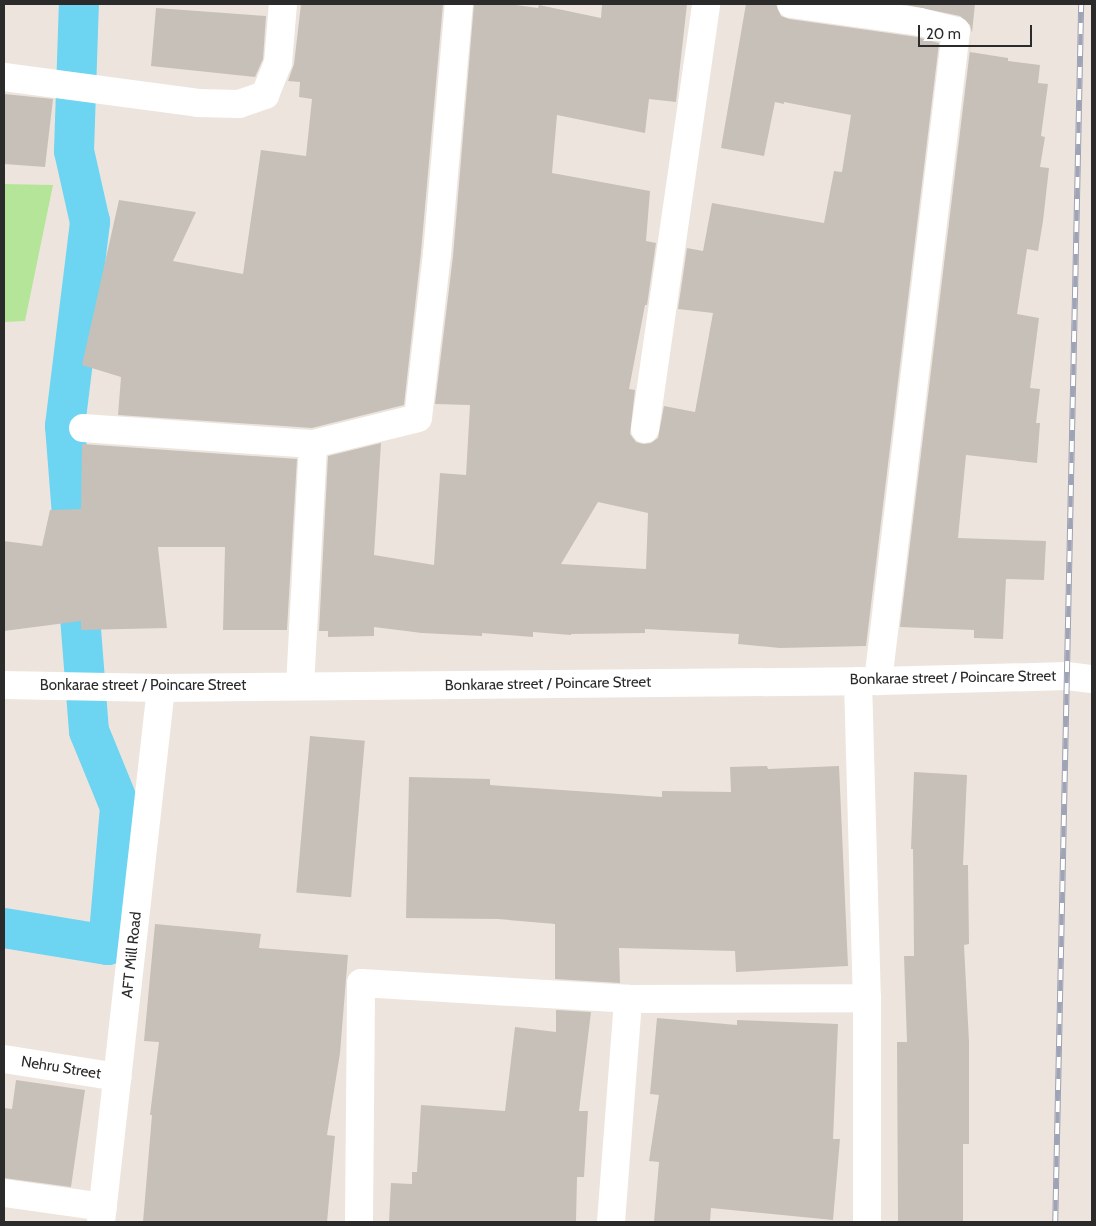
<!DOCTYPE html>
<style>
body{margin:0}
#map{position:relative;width:1096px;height:1226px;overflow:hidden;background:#ede5dd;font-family:Cabin,sans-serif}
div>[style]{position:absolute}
.green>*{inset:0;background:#b5e598}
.canal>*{height:40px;margin:-20px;padding:0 20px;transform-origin:20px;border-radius:20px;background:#6dd4f2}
.building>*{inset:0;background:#c6c0b8;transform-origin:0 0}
.minor>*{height:28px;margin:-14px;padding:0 14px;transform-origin:14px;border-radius:14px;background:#fff}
.tertiary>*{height:28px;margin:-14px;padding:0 14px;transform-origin:14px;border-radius:14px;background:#fff}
.rail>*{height:5.5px;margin-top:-2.75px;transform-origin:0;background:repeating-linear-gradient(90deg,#fff 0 11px,#9fa3b6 0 22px);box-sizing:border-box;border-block:1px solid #9fa3b6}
span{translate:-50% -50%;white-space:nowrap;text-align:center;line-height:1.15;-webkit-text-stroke:5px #fff;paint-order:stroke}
.street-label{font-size:15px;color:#2b2b2b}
.frame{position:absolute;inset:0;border:5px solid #2b2b2b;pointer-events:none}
.scale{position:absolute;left:918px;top:25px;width:114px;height:22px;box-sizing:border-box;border:2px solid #2b2b2b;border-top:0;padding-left:6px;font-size:15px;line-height:18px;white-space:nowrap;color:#2b2b2b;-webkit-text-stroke:4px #fff;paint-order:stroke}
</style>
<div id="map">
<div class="green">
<i style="clip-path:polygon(4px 184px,53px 185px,25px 321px,4px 322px)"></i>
</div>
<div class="canal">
<i style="left:4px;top:928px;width:105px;rotate:9.3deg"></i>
<i style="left:108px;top:945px;width:139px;rotate:-85deg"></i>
<i style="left:120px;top:807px;width:82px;rotate:-112.2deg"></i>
<i style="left:89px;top:731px;width:306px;rotate:-94.5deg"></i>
<i style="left:65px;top:426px;width:206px;rotate:-83deg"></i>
<i style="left:90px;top:222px;width:73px;rotate:-102.7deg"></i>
<i style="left:74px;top:151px;width:147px;rotate:-88.1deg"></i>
</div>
<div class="building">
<i style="clip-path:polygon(301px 4px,443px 4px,421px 252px,404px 405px,312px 428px,118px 415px,121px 377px,82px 365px,119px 200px,196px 212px,173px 261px,243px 274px,261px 150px,306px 156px,312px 99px,299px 97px,300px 82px,288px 81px,294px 64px)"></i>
<i style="clip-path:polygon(evenodd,474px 4px,508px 4px,538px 8px,539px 5px,601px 18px,602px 4px,687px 4px,676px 102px,649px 99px,645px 133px,557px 115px,552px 173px,650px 191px,646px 241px,656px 243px,647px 305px,645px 305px,629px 389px,635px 390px,630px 434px,636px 442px,643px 444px,651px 443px,658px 438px,664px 406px,695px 412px,713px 313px,678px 309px,687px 248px,703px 251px,712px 203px,824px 223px,834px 171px,842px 172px,851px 115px,784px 102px,784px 104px,775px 102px,764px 156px,721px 148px,746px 4px,776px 4px,781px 16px,789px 19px,917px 37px,939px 43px,866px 646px,780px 648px,738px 644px,739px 634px,645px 629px,645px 633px,571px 634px,571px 635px,533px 632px,533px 637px,482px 633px,482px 636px,422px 633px,374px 627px,374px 636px,328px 637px,328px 631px,319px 631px,328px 456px,381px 443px,374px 555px,434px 565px,440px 473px,466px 475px,470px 405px,435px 404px,453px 256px,474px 4px,598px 502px,648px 513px,646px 569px,561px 564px,598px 502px)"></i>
<i style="clip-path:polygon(902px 4px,975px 4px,970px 52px,1008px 58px,1008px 61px,1040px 65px,1038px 83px,1048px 84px,1041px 136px,1045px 137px,1040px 167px,1049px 168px,1043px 221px,1038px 251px,1027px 249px,1017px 314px,1039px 318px,1030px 388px,1040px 389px,1036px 423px,1040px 423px,1037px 463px,966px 455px,958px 538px,1046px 541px,1044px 580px,1006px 579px,1003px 639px,974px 638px,974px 630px,900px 627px,972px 33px,970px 25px,960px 16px)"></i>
<i style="clip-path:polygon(156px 8px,266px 16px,263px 59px,255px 77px,151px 66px)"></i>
<i style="clip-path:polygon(4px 94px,53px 99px,45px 167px,4px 164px)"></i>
<i style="clip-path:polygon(82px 444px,297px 459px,287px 630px,223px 630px,225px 547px,158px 547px,167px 628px,81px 630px,81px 621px,4px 631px,4px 541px,42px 546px,50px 510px,81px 509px)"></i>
<i style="left:310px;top:736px;width:55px;height:157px;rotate:5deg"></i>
<i style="clip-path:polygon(767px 766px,768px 769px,839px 766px,848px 966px,736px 972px,735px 951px,619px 948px,620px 983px,555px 979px,555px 924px,498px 919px,406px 918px,409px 777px,490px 779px,490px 785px,662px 797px,662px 791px,731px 792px,730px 767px)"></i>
<i style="clip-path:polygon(914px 772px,967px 775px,963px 865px,968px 865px,969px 944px,964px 945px,969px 1042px,969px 1144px,963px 1144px,963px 1222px,898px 1222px,897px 1042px,907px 1042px,904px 956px,914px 956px,913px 849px,911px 849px)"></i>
<i style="clip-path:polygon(155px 924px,261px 934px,259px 948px,348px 955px,340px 1053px,327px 1135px,335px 1136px,327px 1222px,143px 1222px,152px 1115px,150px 1115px,159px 1042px,144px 1041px)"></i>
<i style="clip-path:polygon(556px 1010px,591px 1012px,579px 1111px,588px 1111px,584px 1177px,577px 1177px,576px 1222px,389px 1222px,391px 1183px,412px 1184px,412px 1172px,417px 1172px,421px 1105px,505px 1111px,515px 1027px,556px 1032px)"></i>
<i style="clip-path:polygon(657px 1018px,737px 1025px,737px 1020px,838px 1024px,833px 1139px,840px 1139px,833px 1220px,711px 1208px,710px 1222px,654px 1222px,659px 1162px,649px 1161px,659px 1095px,650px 1094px)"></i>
<i style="clip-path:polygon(16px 1080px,85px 1090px,71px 1187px,4px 1178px,4px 1108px,12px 1109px)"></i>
</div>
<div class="minor">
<i style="left:791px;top:4px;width:130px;rotate:7.9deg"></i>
<i style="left:920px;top:22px;width:37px;rotate:14deg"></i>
<i style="left:956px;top:31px;width:655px;rotate:96.84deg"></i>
<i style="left:4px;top:77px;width:196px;rotate:7.6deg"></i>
<i style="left:198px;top:103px;width:41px;rotate:1.4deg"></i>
<i style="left:239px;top:104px;width:28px;rotate:-19deg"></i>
<i style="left:265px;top:95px;width:35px;rotate:-68deg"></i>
<i style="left:278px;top:63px;width:59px;rotate:-85.2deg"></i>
<i style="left:83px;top:428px;width:231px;rotate:4deg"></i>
<i style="left:645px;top:429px;width:429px;rotate:-81.8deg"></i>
<i style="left:858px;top:681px;width:317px;rotate:88.4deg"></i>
<i style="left:867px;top:998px;width:224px;rotate:90deg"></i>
<i style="left:300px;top:686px;width:242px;rotate:-86.9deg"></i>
<i style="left:313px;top:444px;width:108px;rotate:-13.9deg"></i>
<i style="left:418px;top:418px;width:165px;rotate:-83.4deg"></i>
<i style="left:437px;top:254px;width:251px;rotate:-85deg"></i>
<i style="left:4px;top:1059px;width:115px;rotate:9deg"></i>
<i style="left:4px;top:1193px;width:100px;rotate:8deg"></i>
<i style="left:101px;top:1222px;width:537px;rotate:-83.59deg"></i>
<i style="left:359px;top:1222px;width:239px;rotate:-89.5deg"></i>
<i style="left:361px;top:983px;width:267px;rotate:3.4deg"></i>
<i style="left:628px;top:999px;width:239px;rotate:-0.2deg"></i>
<i style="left:611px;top:1222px;width:224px;rotate:-85.6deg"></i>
</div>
<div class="tertiary">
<i style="left:4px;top:685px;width:157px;rotate:1.1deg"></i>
<i style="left:161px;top:688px;width:717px;rotate:-0.56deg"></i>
<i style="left:878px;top:681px;width:189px;rotate:-1.5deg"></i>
<i style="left:1067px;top:676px;width:25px;rotate:7deg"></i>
</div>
<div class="rail">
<i style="left:1055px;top:1222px;width:1218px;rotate:-88.78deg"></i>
</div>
<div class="street-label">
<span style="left:953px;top:678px;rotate:-1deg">Bonkarae street / Poincare Street</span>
<span style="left:548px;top:684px;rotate:-1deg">Bonkarae street / Poincare Street</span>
<span style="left:143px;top:686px">Bonkarae street / Poincare Street</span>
<span style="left:132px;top:955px;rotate:-84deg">AFT Mill Road</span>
<span style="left:61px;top:1068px;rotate:9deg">Nehru Street</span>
</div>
<div class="frame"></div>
<div class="scale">20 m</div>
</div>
